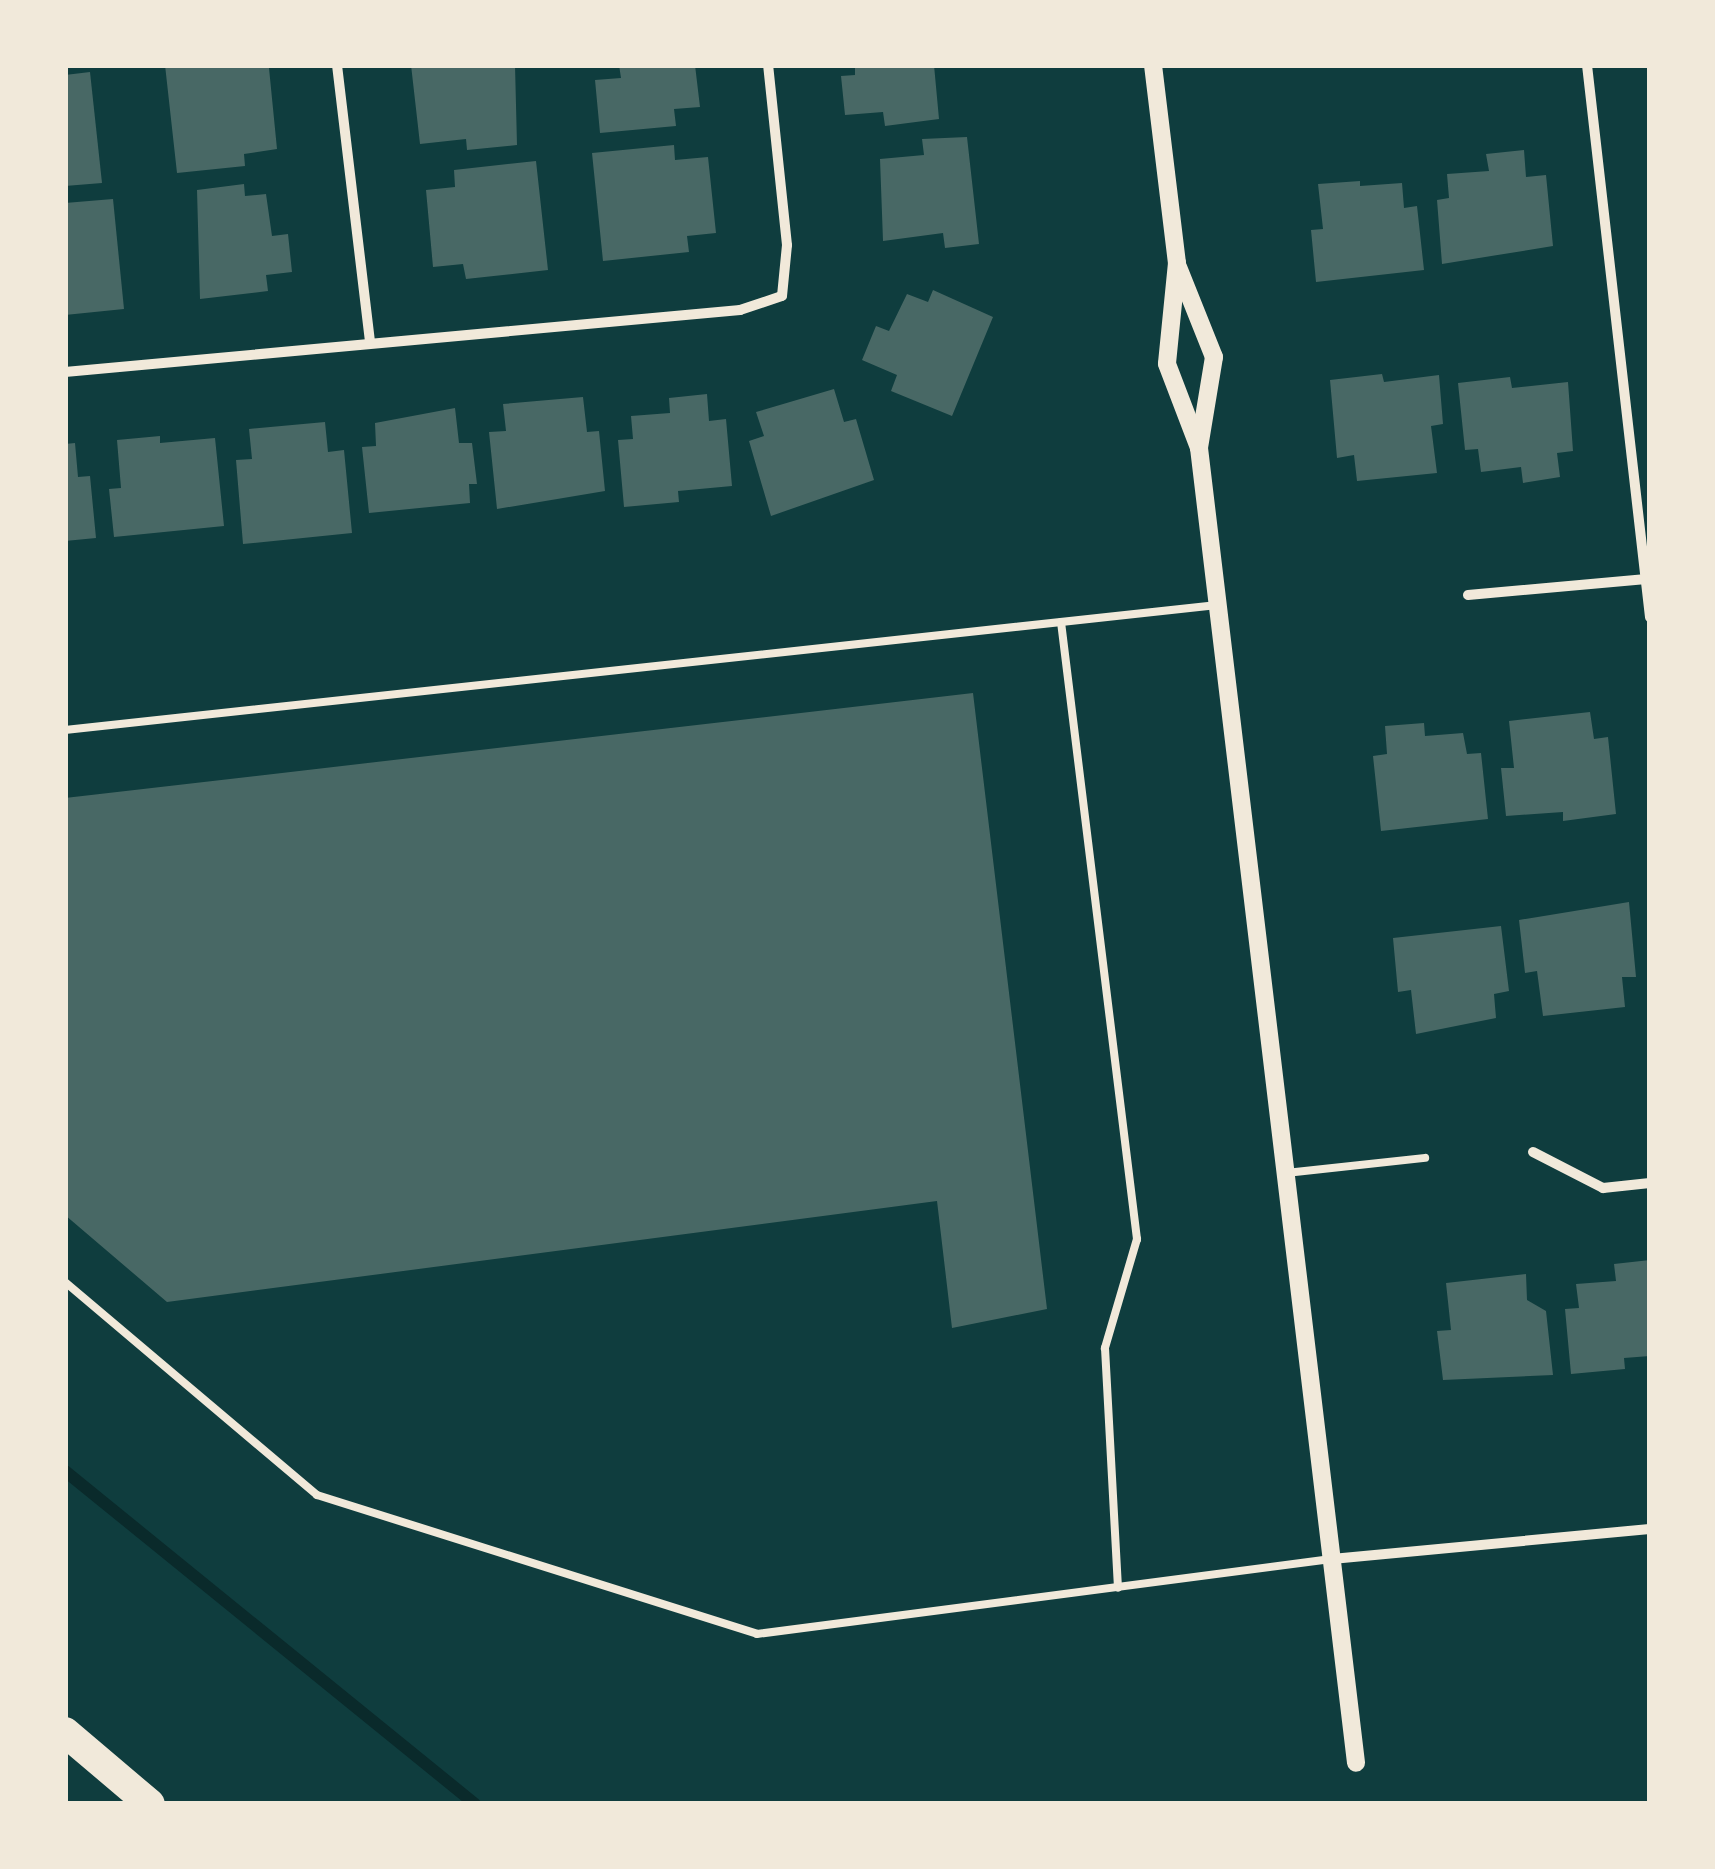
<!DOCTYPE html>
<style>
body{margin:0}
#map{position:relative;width:1715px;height:1869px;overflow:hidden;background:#0f3d3e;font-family:Ubuntu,sans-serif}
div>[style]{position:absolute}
.stream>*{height:12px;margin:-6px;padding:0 6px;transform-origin:6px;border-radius:6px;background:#0a2a2b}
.building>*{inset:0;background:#486865}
.service>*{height:8px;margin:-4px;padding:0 4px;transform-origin:4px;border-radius:4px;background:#f1e9da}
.minor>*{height:10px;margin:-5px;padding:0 5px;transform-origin:5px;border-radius:5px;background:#f1e9da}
.tertiary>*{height:18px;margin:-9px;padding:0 9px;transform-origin:9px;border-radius:9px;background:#f1e9da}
.motorway>*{height:30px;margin:-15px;padding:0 15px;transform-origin:15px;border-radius:15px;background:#f1e9da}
span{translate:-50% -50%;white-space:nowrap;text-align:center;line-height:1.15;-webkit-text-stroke:9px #f1e9da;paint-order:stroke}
.frame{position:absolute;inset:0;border:68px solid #f1e9da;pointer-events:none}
</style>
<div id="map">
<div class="stream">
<i style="left:65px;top:1471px;width:528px;rotate:39.08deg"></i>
</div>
<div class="building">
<i style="clip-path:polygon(165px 65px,269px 68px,277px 149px,244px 154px,245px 166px,177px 173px)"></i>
<i style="clip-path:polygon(411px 65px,515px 65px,517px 145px,467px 150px,466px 139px,420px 144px)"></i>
<i style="clip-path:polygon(619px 65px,695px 65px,700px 107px,674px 109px,676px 126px,600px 133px,595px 80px,621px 78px)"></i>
<i style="clip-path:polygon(855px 65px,934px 65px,939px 119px,885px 126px,883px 112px,845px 115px,841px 76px,855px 75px)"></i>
<i style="clip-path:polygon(90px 72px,102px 183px,65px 186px,65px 75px)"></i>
<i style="clip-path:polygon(967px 137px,979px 244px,945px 248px,943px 233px,883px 241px,880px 159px,924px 155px,922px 139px)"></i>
<i style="clip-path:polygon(674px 145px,675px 160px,708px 157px,716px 233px,687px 236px,689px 252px,603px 261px,592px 153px)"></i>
<i style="clip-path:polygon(1524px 150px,1526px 177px,1546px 175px,1553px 246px,1442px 264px,1437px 200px,1449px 198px,1447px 174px,1489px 171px,1486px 154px)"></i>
<i style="clip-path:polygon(536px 161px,548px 270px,466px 279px,463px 264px,433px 267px,426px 190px,455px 187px,454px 170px)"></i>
<i style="clip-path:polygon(1360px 181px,1360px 186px,1402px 183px,1404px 208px,1417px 206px,1424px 270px,1316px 282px,1311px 230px,1323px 229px,1318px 184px)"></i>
<i style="clip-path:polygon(244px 184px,245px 196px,266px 194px,272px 236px,288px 234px,292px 272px,266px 275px,268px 291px,200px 299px,197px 190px)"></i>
<i style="clip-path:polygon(113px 199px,124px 309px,65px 315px,65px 203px)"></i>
<i style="clip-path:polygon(933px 290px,993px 317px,952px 416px,891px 391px,897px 375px,862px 360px,876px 326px,889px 331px,907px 294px,928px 302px)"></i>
<i style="clip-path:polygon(1382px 374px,1384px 382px,1439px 375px,1443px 424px,1431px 426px,1437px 473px,1357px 481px,1354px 455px,1337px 458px,1330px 380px)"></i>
<i style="clip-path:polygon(1510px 377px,1512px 388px,1568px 382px,1573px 451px,1557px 453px,1560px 477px,1523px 483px,1521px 467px,1481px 472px,1478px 449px,1465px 450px,1458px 383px)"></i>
<i style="clip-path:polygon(834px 389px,844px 422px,856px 419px,874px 480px,771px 516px,749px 441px,764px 436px,756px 412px)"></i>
<i style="clip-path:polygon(707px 394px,709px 421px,726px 419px,732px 486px,678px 491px,679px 502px,624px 507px,618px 440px,633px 439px,631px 416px,670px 413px,669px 398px)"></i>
<i style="clip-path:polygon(583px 397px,587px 432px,599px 431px,605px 491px,497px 509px,489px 432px,506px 431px,503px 404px)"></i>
<i style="clip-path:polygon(455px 408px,459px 443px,472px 443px,477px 484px,469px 484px,470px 503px,369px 513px,362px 447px,376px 446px,375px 423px)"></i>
<i style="clip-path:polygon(325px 422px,328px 452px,344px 450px,352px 533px,243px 544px,236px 460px,252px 459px,249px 429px)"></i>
<i style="clip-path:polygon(160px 436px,160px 443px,215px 438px,224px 526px,114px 537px,109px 489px,121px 488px,117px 440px)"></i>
<i style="clip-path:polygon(75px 443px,78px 477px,90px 476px,96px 538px,65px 541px,65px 444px)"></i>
<i style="clip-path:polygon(973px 693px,1047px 1309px,952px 1328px,937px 1201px,167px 1302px,65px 1215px,65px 798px)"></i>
<i style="clip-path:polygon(1590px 712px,1594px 739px,1608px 737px,1616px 814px,1563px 821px,1563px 812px,1506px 816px,1501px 768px,1514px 768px,1509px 721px)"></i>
<i style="clip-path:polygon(1424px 723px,1425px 736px,1463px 733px,1467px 754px,1481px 753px,1488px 819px,1381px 831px,1373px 756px,1387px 754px,1385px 726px)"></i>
<i style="clip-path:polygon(1629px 902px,1636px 977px,1622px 977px,1625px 1007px,1543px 1016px,1537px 971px,1525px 973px,1519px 920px)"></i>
<i style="clip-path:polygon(1501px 926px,1509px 991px,1494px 994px,1496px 1018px,1416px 1034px,1411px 990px,1398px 992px,1393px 938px)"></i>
<i style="clip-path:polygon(1650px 1260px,1650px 1356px,1624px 1358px,1625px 1369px,1571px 1374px,1565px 1309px,1579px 1308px,1576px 1284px,1616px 1281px,1614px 1264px)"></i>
<i style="clip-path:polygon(1526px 1274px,1527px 1300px,1546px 1311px,1553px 1375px,1443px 1380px,1437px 1331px,1451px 1330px,1446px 1283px)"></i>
</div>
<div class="service">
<i style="left:1061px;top:622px;width:622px;rotate:82.98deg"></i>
<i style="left:1137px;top:1239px;width:114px;rotate:106.4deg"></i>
<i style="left:1105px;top:1348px;width:240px;rotate:86.9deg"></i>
<i style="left:65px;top:730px;width:1159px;rotate:-6.19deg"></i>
<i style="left:1286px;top:1173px;width:140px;rotate:-6.2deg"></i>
<i style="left:65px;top:1282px;width:330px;rotate:40.2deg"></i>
<i style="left:317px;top:1495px;width:461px;rotate:17.5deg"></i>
<i style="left:757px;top:1634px;width:579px;rotate:-7.44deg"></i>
</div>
<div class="minor">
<i style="left:337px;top:65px;width:280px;rotate:83.2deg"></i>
<i style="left:1587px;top:65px;width:556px;rotate:83.49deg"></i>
<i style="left:65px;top:372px;width:678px;rotate:-5.25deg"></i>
<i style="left:740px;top:310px;width:44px;rotate:-18.4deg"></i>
<i style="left:782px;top:296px;width:51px;rotate:-84.4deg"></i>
<i style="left:787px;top:245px;width:181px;rotate:-96deg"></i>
<i style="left:1468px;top:595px;width:179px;rotate:-5.1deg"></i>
<i style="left:1533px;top:1152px;width:79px;rotate:27.2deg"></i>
<i style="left:1603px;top:1188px;width:47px;rotate:-6.1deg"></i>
<i style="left:1332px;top:1559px;width:319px;rotate:-5.4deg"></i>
</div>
<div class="tertiary">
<i style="left:1153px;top:65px;width:199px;rotate:83.1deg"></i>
<i style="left:1177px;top:263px;width:101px;rotate:95.7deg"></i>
<i style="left:1167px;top:364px;width:90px;rotate:69.1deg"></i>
<i style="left:1199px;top:448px;width:1324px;rotate:83.19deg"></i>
<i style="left:1178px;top:267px;width:97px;rotate:68.2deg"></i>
<i style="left:1214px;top:357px;width:92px;rotate:99.4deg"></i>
</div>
<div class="motorway">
<i style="left:65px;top:1732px;width:111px;rotate:40.3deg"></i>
</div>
<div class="frame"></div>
</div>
